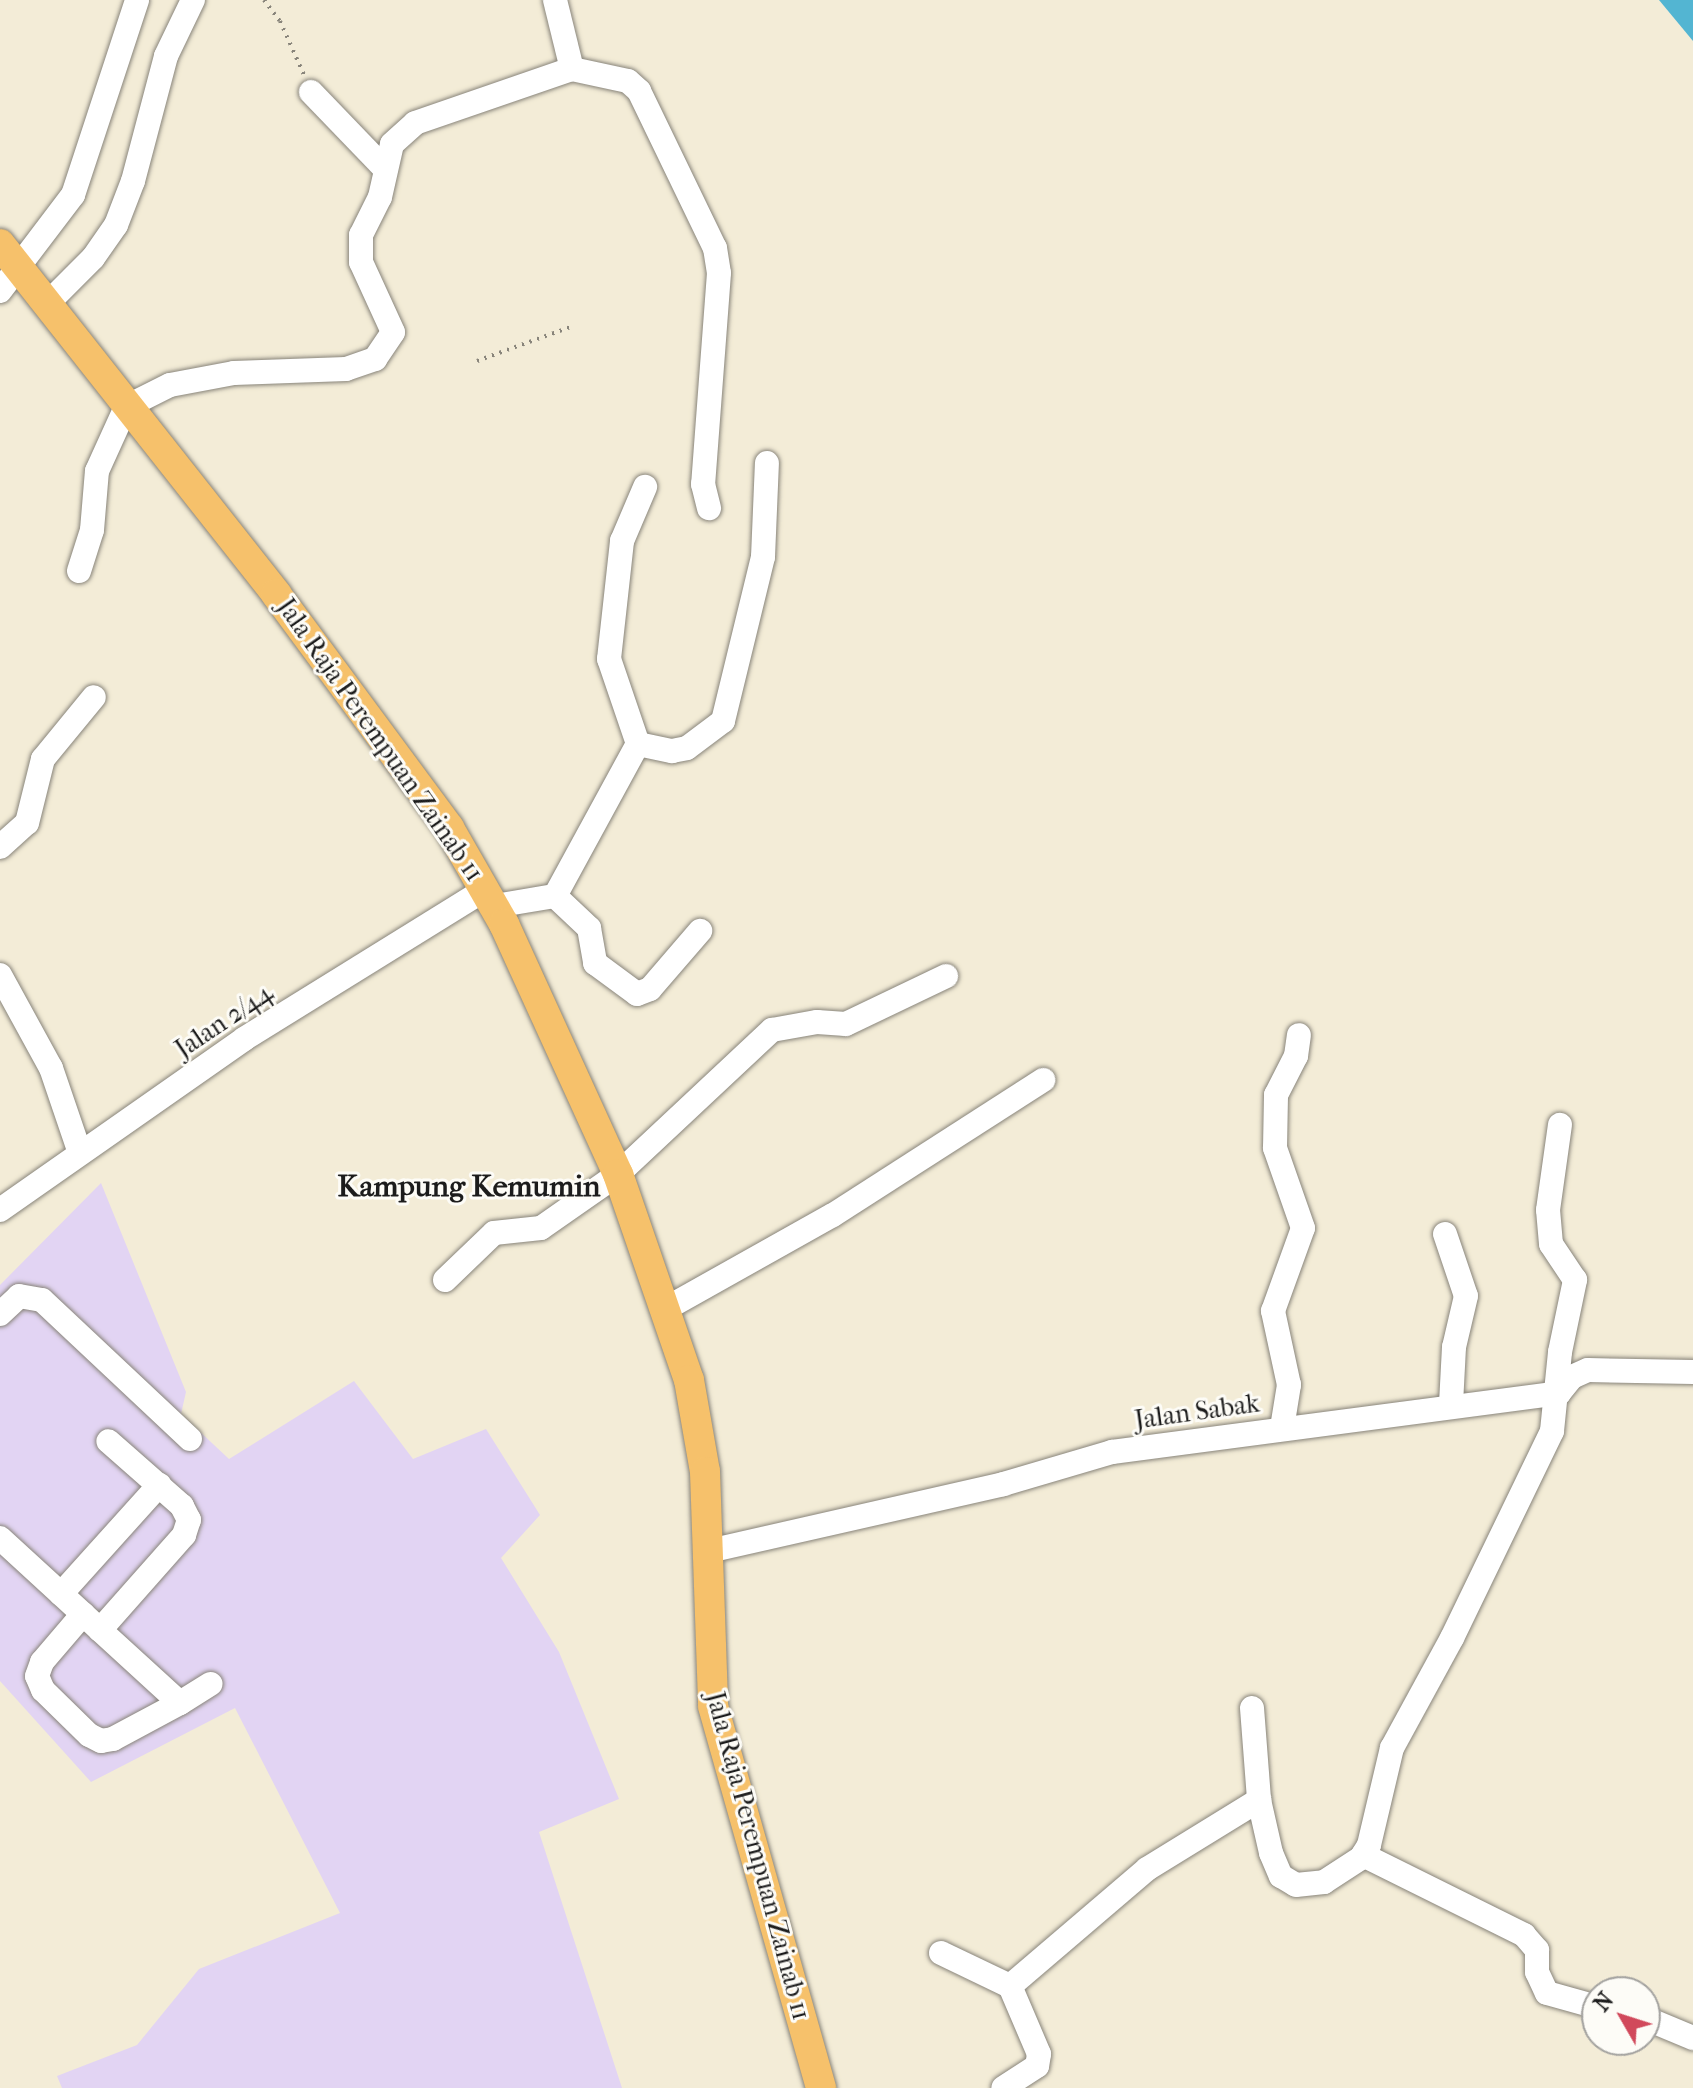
<!DOCTYPE html>
<style>
body{margin:0}
#map{position:relative;width:1693px;height:2088px;overflow:hidden;background:#f3ecd7;font-family:"IM FELL French Canon",serif}
div>[style]{position:absolute}
.built>*{inset:0;background:#e2d4f3}
.water>*{inset:0;background:#53b5d2}
.path>*{height:4px;margin-top:-2px;transform-origin:0;background:repeating-linear-gradient(90deg,#88847a 0 2px,transparent 0 8px)}
.roads{filter:drop-shadow(0 0 2px #88847a) drop-shadow(0 0 2px #88847a)}
.minor>*{height:24px;margin:-12px;padding:0 12px;transform-origin:12px;border-radius:12px;background:#fff}
.major>*{height:30px;margin:-15px;padding:0 15px;transform-origin:15px;border-radius:15px;background:#f6c16b}
span{translate:-50% -50%;white-space:nowrap;text-align:center;line-height:1.15;-webkit-text-stroke:6px #fdfcf7;paint-order:stroke}
.street-label{font-size:26px;color:#1c1c1c}
.quarter-label{font-size:30px;color:#1c1c1c;font-weight:700}
.north{position:absolute;left:1581px;top:1976px;width:80px;height:80px;box-sizing:border-box;background:#fdfcf7;border:2px solid #a3a29f;border-radius:50%;rotate:309deg;font-size:22px;font-weight:700;line-height:32px;text-align:center;color:#1c1c1c}
.north::after{content:'';display:block;margin:auto;width:28px;height:36px;background:#d1495b;clip-path:polygon(50% 0,100% 100%,50% 72%,0 100%)}
</style>
<div id="map">
<div class="built">
<i style="clip-path:polygon(101px 1183px,186px 1392px,181px 1414px,229px 1459px,354px 1381px,413px 1459px,486px 1429px,540px 1515px,501px 1558px,559px 1652px,619px 1799px,539px 1832px,622px 2088px,62px 2088px,57px 2076px,137px 2045px,199px 1969px,340px 1913px,235px 1708px,91px 1782px,0 1681px,0 1285px)"></i>
</div>
<div class="water">
<i style="clip-path:polygon(1659px 0,1693px 0,1693px 41px)"></i>
</div>
<div class="path">
<i style="left:264px;top:0;width:26px;rotate:53deg"></i>
<i style="left:280px;top:21px;width:59px;rotate:66deg"></i>
<i style="left:477px;top:361px;width:102px;rotate:-20deg"></i>
</div>
<div class="roads">
<div class="minor">
<i style="left:555px;top:0;width:71px;rotate:76.2deg"></i>
<i style="left:311px;top:92px;width:107px;rotate:46.1deg"></i>
<i style="left:0;top:291px;width:121px;rotate:-52.8deg"></i>
<i style="left:73px;top:195px;width:205px;rotate:-71.8deg"></i>
<i style="left:46px;top:305px;width:66px;rotate:-45deg"></i>
<i style="left:93px;top:258px;width:40px;rotate:-55.1deg"></i>
<i style="left:116px;top:225px;width:47px;rotate:-68.9deg"></i>
<i style="left:133px;top:181px;width:129px;rotate:-75.2deg"></i>
<i style="left:166px;top:56px;width:62px;rotate:-64.3deg"></i>
<i style="left:79px;top:571px;width:43px;rotate:-72.4deg"></i>
<i style="left:92px;top:530px;width:59px;rotate:-85.2deg"></i>
<i style="left:97px;top:471px;width:70px;rotate:-65.6deg"></i>
<i style="left:126px;top:407px;width:49px;rotate:-26.6deg"></i>
<i style="left:170px;top:385px;width:65px;rotate:-10.6deg"></i>
<i style="left:234px;top:373px;width:112px;rotate:-2deg"></i>
<i style="left:346px;top:369px;width:31px;rotate:-19deg"></i>
<i style="left:375px;top:359px;width:32px;rotate:-56deg"></i>
<i style="left:393px;top:332px;width:77px;rotate:-114.6deg"></i>
<i style="left:361px;top:262px;width:27px;rotate:-90deg"></i>
<i style="left:361px;top:235px;width:42px;rotate:-63.4deg"></i>
<i style="left:380px;top:197px;width:54px;rotate:-77.2deg"></i>
<i style="left:392px;top:144px;width:31px;rotate:-42deg"></i>
<i style="left:415px;top:123px;width:166px;rotate:-19deg"></i>
<i style="left:572px;top:69px;width:57px;rotate:12.1deg"></i>
<i style="left:628px;top:81px;width:15px;rotate:42deg"></i>
<i style="left:639px;top:91px;width:174px;rotate:64.2deg"></i>
<i style="left:715px;top:248px;width:25px;rotate:81deg"></i>
<i style="left:719px;top:273px;width:212px;rotate:94.3deg"></i>
<i style="left:703px;top:484px;width:25px;rotate:76deg"></i>
<i style="left:638px;top:744px;width:35px;rotate:12deg"></i>
<i style="left:672px;top:751px;width:15px;rotate:-11deg"></i>
<i style="left:687px;top:748px;width:45px;rotate:-36.9deg"></i>
<i style="left:723px;top:721px;width:169px;rotate:-76.3deg"></i>
<i style="left:763px;top:557px;width:94px;rotate:-87.6deg"></i>
<i style="left:0;top:847px;width:36px;rotate:-42deg"></i>
<i style="left:27px;top:823px;width:66px;rotate:-76deg"></i>
<i style="left:43px;top:759px;width:80px;rotate:-50.6deg"></i>
<i style="left:555px;top:896px;width:47px;rotate:43.3deg"></i>
<i style="left:589px;top:928px;width:36px;rotate:80deg"></i>
<i style="left:595px;top:963px;width:52px;rotate:36.4deg"></i>
<i style="left:637px;top:994px;width:14px;rotate:-21deg"></i>
<i style="left:650px;top:989px;width:77px;rotate:-49.2deg"></i>
<i style="left:495px;top:906px;width:61px;rotate:-9.5deg"></i>
<i style="left:555px;top:896px;width:173px;rotate:-61.4deg"></i>
<i style="left:638px;top:744px;width:90px;rotate:-108.8deg"></i>
<i style="left:609px;top:659px;width:119px;rotate:-83.7deg"></i>
<i style="left:622px;top:541px;width:59px;rotate:-66.9deg"></i>
<i style="left:0;top:975px;width:106px;rotate:61.3deg"></i>
<i style="left:51px;top:1068px;width:90px;rotate:71.2deg"></i>
<i style="left:0;top:1210px;width:298px;rotate:-35deg"></i>
<i style="left:244px;top:1039px;width:285px;rotate:-31.8deg"></i>
<i style="left:1445px;top:1234px;width:65px;rotate:71.3deg"></i>
<i style="left:1466px;top:1296px;width:52px;rotate:103.2deg"></i>
<i style="left:1454px;top:1347px;width:58px;rotate:93deg"></i>
<i style="left:445px;top:1280px;width:68px;rotate:-43.8deg"></i>
<i style="left:494px;top:1233px;width:47px;rotate:-6.1deg"></i>
<i style="left:541px;top:1228px;width:94px;rotate:-35deg"></i>
<i style="left:618px;top:1174px;width:211px;rotate:-43.1deg"></i>
<i style="left:772px;top:1030px;width:46px;rotate:-10.1deg"></i>
<i style="left:817px;top:1022px;width:29px;rotate:4deg"></i>
<i style="left:846px;top:1024px;width:111px;rotate:-25.6deg"></i>
<i style="left:667px;top:1308px;width:190px;rotate:-29.3deg"></i>
<i style="left:833px;top:1215px;width:250px;rotate:-32.7deg"></i>
<i style="left:0;top:1314px;width:26px;rotate:-43deg"></i>
<i style="left:19px;top:1296px;width:23px;rotate:10deg"></i>
<i style="left:42px;top:1300px;width:203px;rotate:43.2deg"></i>
<i style="left:1282px;top:1428px;width:44px;rotate:-80.8deg"></i>
<i style="left:1289px;top:1385px;width:76px;rotate:-102.2deg"></i>
<i style="left:1273px;top:1311px;width:88px;rotate:-70.1deg"></i>
<i style="left:1303px;top:1228px;width:85px;rotate:-109.3deg"></i>
<i style="left:1275px;top:1148px;width:53px;rotate:-88.9deg"></i>
<i style="left:1276px;top:1095px;width:44px;rotate:-62.9deg"></i>
<i style="left:1296px;top:1056px;width:21px;rotate:-82deg"></i>
<i style="left:0;top:1538px;width:113px;rotate:42.5deg"></i>
<i style="left:83px;top:1614px;width:23px;rotate:43deg"></i>
<i style="left:100px;top:1630px;width:108px;rotate:42.4deg"></i>
<i style="left:180px;top:1703px;width:76px;rotate:151.8deg"></i>
<i style="left:113px;top:1739px;width:12px;rotate:171deg"></i>
<i style="left:101px;top:1741px;width:13px;rotate:-153deg"></i>
<i style="left:89px;top:1735px;width:64px;rotate:-135.6deg"></i>
<i style="left:43px;top:1690px;width:15px;rotate:-113deg"></i>
<i style="left:37px;top:1676px;width:15px;rotate:-70deg"></i>
<i style="left:42px;top:1662px;width:63px;rotate:-49.5deg"></i>
<i style="left:709px;top:1551px;width:302px;rotate:-12.8deg"></i>
<i style="left:1003px;top:1484px;width:114px;rotate:-16.4deg"></i>
<i style="left:1112px;top:1452px;width:451px;rotate:-7.5deg"></i>
<i style="left:1559px;top:1393px;width:21px;rotate:-51deg"></i>
<i style="left:1572px;top:1377px;width:17px;rotate:-24deg"></i>
<i style="left:1588px;top:1370px;width:105px;rotate:1.1deg"></i>
<i style="left:61px;top:1594px;width:147px;rotate:-48deg"></i>
<i style="left:100px;top:1630px;width:127px;rotate:-48.5deg"></i>
<i style="left:184px;top:1535px;width:16px;rotate:-72deg"></i>
<i style="left:189px;top:1520px;width:16px;rotate:-117deg"></i>
<i style="left:182px;top:1506px;width:98px;rotate:-138.7deg"></i>
<i style="left:180px;top:1703px;width:36px;rotate:-32deg"></i>
<i style="left:1252px;top:1708px;width:92px;rotate:85.6deg"></i>
<i style="left:1259px;top:1800px;width:54px;rotate:77.2deg"></i>
<i style="left:1271px;top:1853px;width:25px;rotate:67deg"></i>
<i style="left:1281px;top:1876px;width:17px;rotate:31deg"></i>
<i style="left:1296px;top:1885px;width:28px;rotate:-6deg"></i>
<i style="left:1324px;top:1882px;width:44px;rotate:-33deg"></i>
<i style="left:1361px;top:1858px;width:15px;rotate:-58deg"></i>
<i style="left:1369px;top:1845px;width:100px;rotate:-76.7deg"></i>
<i style="left:1392px;top:1748px;width:125px;rotate:-61.4deg"></i>
<i style="left:1452px;top:1638px;width:230px;rotate:-64.2deg"></i>
<i style="left:1552px;top:1431px;width:79px;rotate:-84.2deg"></i>
<i style="left:1560px;top:1352px;width:74px;rotate:-78.2deg"></i>
<i style="left:1575px;top:1280px;width:43px;rotate:-123.7deg"></i>
<i style="left:1551px;top:1244px;width:34px;rotate:-95deg"></i>
<i style="left:1548px;top:1210px;width:86px;rotate:-82deg"></i>
<i style="left:1363px;top:1855px;width:180px;rotate:26.4deg"></i>
<i style="left:1524px;top:1935px;width:20px;rotate:49deg"></i>
<i style="left:1537px;top:1950px;width:22px;rotate:90deg"></i>
<i style="left:1537px;top:1972px;width:23px;rotate:65deg"></i>
<i style="left:1547px;top:1993px;width:52px;rotate:15.6deg"></i>
<i style="left:941px;top:1953px;width:76px;rotate:25.6deg"></i>
<i style="left:1010px;top:1986px;width:74px;rotate:66.9deg"></i>
<i style="left:1039px;top:2054px;width:12px;rotate:99deg"></i>
<i style="left:1037px;top:2066px;width:40px;rotate:147.1deg"></i>
<i style="left:1010px;top:1986px;width:180px;rotate:-40.5deg"></i>
<i style="left:1147px;top:1869px;width:132px;rotate:-31.6deg"></i>
<i style="left:1645px;top:2018px;width:52px;rotate:22.6deg"></i>
</div>
<div class="major">
<i style="left:0;top:244px;width:446px;rotate:51.7deg"></i>
<i style="left:276px;top:594px;width:291px;rotate:53.5deg"></i>
<i style="left:449px;top:828px;width:111px;rotate:60.2deg"></i>
<i style="left:504px;top:924px;width:275px;rotate:65.5deg"></i>
<i style="left:618px;top:1174px;width:218px;rotate:71deg"></i>
<i style="left:689px;top:1380px;width:93px;rotate:80.1deg"></i>
<i style="left:705px;top:1472px;width:234px;rotate:88deg"></i>
<i style="left:713px;top:1706px;width:397px;rotate:74.2deg"></i>
</div>
</div>
<div class="street-label">
<span style="left:380px;top:740px;rotate:55deg">Jala Raja Perempuan Zainab 11</span>
<span style="left:224px;top:1021px;rotate:-34deg">Jalan 2/44</span>
<span style="left:1197px;top:1412px;rotate:-8deg">Jalan Sabak</span>
<span style="left:758px;top:1856px;rotate:75deg">Jala Raja Perempuan Zainab 11</span>
</div>
<div class="quarter-label">
<span style="left:469px;top:1187px">Kampung Kemumin</span>
</div>
<div class="north">N</div>
</div>
